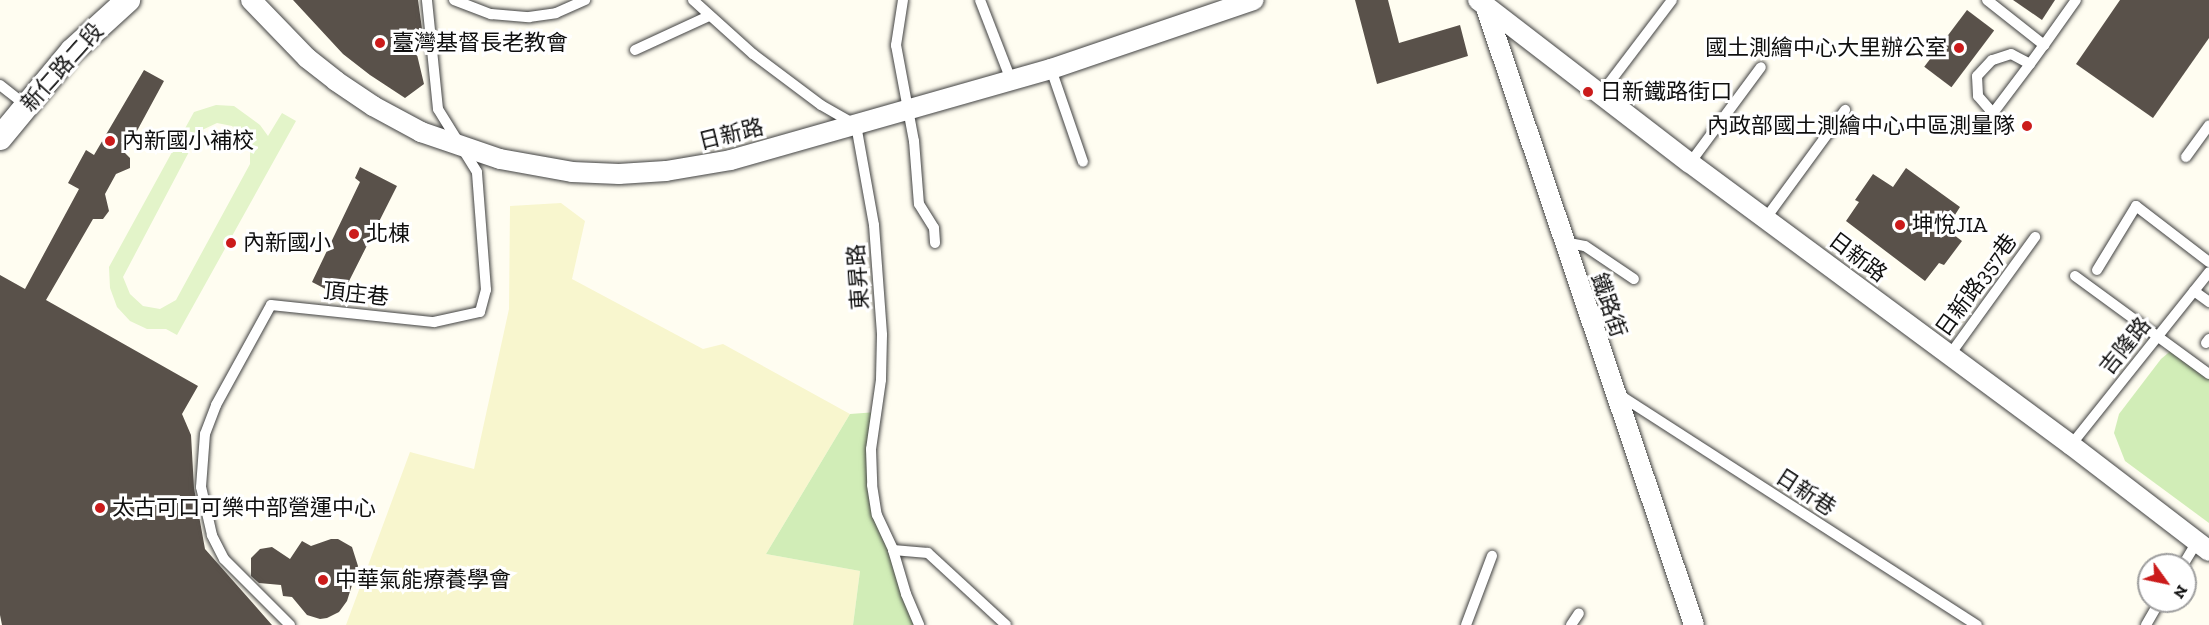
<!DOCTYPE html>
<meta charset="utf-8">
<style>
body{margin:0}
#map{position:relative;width:2209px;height:625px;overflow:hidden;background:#fffdf1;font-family:"Zilla Slab","Noto Sans TC",serif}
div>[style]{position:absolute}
.farmland>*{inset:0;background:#f8f6ce}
.green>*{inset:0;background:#d1edb7}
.pitch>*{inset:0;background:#e3f4c9}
.building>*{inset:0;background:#59514a;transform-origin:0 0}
.roads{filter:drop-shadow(0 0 2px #424242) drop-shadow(0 0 2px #424242)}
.service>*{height:10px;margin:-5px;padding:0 5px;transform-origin:5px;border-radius:5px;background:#fff}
.minor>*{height:20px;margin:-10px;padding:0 10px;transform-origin:10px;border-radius:10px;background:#fff}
.tertiary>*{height:24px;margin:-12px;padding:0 12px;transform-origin:12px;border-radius:12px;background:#fff}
.dots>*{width:16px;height:16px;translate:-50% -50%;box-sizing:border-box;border:3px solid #fff;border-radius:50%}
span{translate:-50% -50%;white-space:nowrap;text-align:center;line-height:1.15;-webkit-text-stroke:6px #fff;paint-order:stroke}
.poi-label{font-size:22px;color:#0f0f0f}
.left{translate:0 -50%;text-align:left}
.right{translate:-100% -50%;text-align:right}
.street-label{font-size:22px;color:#0f0f0f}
.north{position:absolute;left:2137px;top:553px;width:60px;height:60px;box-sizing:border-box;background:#fff;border:2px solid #9f9f9f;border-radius:50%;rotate:123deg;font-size:16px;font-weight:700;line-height:24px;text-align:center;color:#0f0f0f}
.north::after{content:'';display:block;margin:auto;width:21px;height:27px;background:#cb1b1b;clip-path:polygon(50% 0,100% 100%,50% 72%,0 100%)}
</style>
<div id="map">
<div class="farmland">
<i style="clip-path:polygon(561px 203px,585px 221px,572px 279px,703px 349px,723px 344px,850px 414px,766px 554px,860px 571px,853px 625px,346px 625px,410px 452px,474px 469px,509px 309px,510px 206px)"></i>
</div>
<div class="green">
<i style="clip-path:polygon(2174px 348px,2209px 374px,2209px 523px,2125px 461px,2114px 433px,2119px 414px,2161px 359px)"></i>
<i style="clip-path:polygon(877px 412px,873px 485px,914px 625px,853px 625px,860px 571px,766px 554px,850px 414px)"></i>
</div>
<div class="pitch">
<i style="clip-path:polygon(evenodd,216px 105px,234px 106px,260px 125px,268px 136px,282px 113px,296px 121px,177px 335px,166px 329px,147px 329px,130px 321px,117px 307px,110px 288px,109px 267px,194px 112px,216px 105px,217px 123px,232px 126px,245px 139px,250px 150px,250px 164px,176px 300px,160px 309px,143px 306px,130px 294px,123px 277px,200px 131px,217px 123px)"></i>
</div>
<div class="building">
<i style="clip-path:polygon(293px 0,418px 0,423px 36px,414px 42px,424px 84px,405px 98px,370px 75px,343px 54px)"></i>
<i style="clip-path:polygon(1355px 0,1388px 0,1399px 43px,1460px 25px,1468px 56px,1377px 84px)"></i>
<i style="clip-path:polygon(2013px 0,2055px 0,2042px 20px)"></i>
<i style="clip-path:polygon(2120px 0,2209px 0,2209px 38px,2153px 118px,2076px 64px)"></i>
<i style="left:1967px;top:10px;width:34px;height:71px;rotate:37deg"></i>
<i style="clip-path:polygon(144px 70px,164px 81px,125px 153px,130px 158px,130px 168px,116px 174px,105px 194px,109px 211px,103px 219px,93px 219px,46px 300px,198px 386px,182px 414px,191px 435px,194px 488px,205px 549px,272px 625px,2px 625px,0 615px,0 275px,25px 289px,79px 189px,68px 183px,86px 150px,94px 155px)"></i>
<i style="clip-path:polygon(360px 167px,397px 186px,341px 297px,312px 282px,360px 182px,355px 178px)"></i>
<i style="clip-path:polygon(1906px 168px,1960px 207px,1946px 229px,1962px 241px,1944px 265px,1939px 263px,1925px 281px,1846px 221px,1859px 202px,1855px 200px,1873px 174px,1893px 187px)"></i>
<i style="clip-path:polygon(331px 539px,338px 539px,352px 547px,358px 566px,347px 601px,339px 612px,327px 618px,320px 619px,307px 615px,292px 597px,283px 596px,281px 585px,259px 583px,251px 576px,251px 558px,260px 549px,272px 547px,290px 559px,302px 541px,311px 546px)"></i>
</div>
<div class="roads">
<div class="service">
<i style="left:454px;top:0;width:40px;rotate:21deg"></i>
<i style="left:491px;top:14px;width:38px;rotate:5deg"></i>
<i style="left:529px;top:17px;width:27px;rotate:-8deg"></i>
<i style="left:556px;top:13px;width:32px;rotate:-24deg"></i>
<i style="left:693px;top:0;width:81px;rotate:42deg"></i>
<i style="left:753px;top:54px;width:85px;rotate:36.9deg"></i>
<i style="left:821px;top:105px;width:40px;rotate:29.7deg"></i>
<i style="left:856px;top:125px;width:102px;rotate:79.8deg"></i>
<i style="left:874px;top:225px;width:110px;rotate:85.8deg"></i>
<i style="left:882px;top:335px;width:45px;rotate:91.3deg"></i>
<i style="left:881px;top:380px;width:70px;rotate:98.2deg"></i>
<i style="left:871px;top:449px;width:36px;rotate:88deg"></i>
<i style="left:872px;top:485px;width:30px;rotate:81deg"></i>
<i style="left:877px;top:515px;width:38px;rotate:65deg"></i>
<i style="left:893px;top:550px;width:46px;rotate:73.5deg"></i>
<i style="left:906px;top:594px;width:34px;rotate:67deg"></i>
<i style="left:903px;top:0;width:46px;rotate:98.8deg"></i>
<i style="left:896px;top:45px;width:98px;rotate:79.4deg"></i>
<i style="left:914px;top:141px;width:63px;rotate:85.5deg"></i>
<i style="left:919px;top:204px;width:28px;rotate:58deg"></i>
<i style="left:934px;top:228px;width:15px;rotate:86deg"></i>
<i style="left:980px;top:0;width:86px;rotate:68.8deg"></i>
<i style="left:1987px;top:0;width:73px;rotate:38.3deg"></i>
<i style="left:635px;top:50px;width:81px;rotate:-24.7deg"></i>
<i style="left:2030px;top:64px;width:21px;rotate:-152deg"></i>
<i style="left:2011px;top:54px;width:20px;rotate:162deg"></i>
<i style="left:1992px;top:60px;width:22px;rotate:133deg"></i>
<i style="left:1977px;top:76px;width:20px;rotate:87deg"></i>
<i style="left:1978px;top:96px;width:23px;rotate:49deg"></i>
<i style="left:1993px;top:113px;width:61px;rotate:-52.9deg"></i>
<i style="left:2030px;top:64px;width:24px;rotate:-54deg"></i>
<i style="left:2044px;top:45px;width:55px;rotate:-54.6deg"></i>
<i style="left:1051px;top:69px;width:98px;rotate:71deg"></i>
<i style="left:0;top:85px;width:33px;rotate:38deg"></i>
<i style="left:1600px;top:95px;width:119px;rotate:-52.8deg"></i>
<i style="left:2186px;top:157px;width:39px;rotate:-54deg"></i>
<i style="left:1690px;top:163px;width:119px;rotate:-53.5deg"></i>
<i style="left:1766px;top:218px;width:134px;rotate:-53.8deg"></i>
<i style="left:1564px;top:242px;width:21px;rotate:11deg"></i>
<i style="left:1585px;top:246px;width:59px;rotate:34deg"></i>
<i style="left:2097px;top:270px;width:75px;rotate:-58.6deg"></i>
<i style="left:2136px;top:206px;width:92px;rotate:37.5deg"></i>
<i style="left:2075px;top:276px;width:166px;rotate:36.2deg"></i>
<i style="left:2194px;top:291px;width:19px;rotate:36deg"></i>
<i style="left:2206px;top:343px;width:5px;rotate:-53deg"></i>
<i style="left:1949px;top:356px;width:147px;rotate:-54.1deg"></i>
<i style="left:1618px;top:394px;width:427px;rotate:32.8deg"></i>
<i style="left:2071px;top:445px;width:221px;rotate:-51.4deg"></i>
<i style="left:893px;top:550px;width:35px;rotate:5deg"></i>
<i style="left:928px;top:553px;width:106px;rotate:42.7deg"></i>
<i style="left:2183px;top:565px;width:27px;rotate:-59deg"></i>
<i style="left:290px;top:625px;width:93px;rotate:-135deg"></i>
<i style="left:224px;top:559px;width:27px;rotate:-117deg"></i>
<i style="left:212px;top:535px;width:49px;rotate:-102.9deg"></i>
<i style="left:201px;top:487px;width:53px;rotate:-85.7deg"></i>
<i style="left:205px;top:434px;width:31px;rotate:-69deg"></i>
<i style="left:216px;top:405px;width:114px;rotate:-61.2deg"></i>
<i style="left:271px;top:305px;width:164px;rotate:6deg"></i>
<i style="left:434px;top:322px;width:47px;rotate:-12.3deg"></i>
<i style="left:480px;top:312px;width:23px;rotate:-75deg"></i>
<i style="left:486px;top:290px;width:118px;rotate:-94.4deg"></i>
<i style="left:477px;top:172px;width:74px;rotate:-121.8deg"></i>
<i style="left:438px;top:109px;width:110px;rotate:-95.8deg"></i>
<i style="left:1466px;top:625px;width:74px;rotate:-69.4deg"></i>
<i style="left:1571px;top:625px;width:14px;rotate:-56deg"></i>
<i style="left:2146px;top:625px;width:28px;rotate:-60deg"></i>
</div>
<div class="minor">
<i style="left:251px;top:0;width:81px;rotate:46deg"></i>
<i style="left:307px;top:58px;width:37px;rotate:38deg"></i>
<i style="left:336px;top:81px;width:45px;rotate:34deg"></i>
<i style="left:373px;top:106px;width:55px;rotate:28.4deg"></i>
<i style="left:421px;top:132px;width:83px;rotate:18.9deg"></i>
<i style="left:500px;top:159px;width:73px;rotate:10.2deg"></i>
<i style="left:572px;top:172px;width:47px;rotate:2.4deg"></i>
<i style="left:619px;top:174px;width:47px;rotate:-3.7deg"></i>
<i style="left:666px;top:171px;width:66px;rotate:-9.6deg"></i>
<i style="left:731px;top:160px;width:333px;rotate:-15.9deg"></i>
<i style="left:1051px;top:69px;width:214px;rotate:-18.8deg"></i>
<i style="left:1478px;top:0;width:267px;rotate:37.6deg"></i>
<i style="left:1690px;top:163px;width:474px;rotate:36.5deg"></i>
<i style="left:2071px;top:445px;width:174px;rotate:37.5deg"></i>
<i style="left:1484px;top:2px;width:657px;rotate:71.37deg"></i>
</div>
<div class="tertiary">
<i style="left:0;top:138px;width:113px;rotate:-50.4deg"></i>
<i style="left:72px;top:51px;width:76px;rotate:-42.3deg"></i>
</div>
</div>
<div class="dots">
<i style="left:380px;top:43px;background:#cb1b1b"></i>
<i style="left:1959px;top:48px;background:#cb1b1b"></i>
<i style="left:1588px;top:92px;background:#cb1b1b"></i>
<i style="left:2027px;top:126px;background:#cb1b1b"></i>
<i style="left:110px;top:141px;background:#cb1b1b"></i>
<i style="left:1900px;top:225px;background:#cb1b1b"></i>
<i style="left:354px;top:234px;background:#cb1b1b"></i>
<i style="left:231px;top:243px;background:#cb1b1b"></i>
<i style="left:100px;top:508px;background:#cb1b1b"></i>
<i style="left:323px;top:580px;background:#cb1b1b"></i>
</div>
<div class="poi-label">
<span class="left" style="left:392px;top:43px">臺灣基督長老教會</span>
<span class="right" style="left:1947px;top:48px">國土測繪中心大里辦公室</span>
<span class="left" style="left:1600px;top:92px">日新鐵路街口</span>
<span class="right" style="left:2015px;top:126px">內政部國土測繪中心中區測量隊</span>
<span class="left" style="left:122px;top:141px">內新國小補校</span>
<span class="left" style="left:1912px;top:225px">坤悅JIA</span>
<span class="left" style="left:366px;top:234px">北棟</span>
<span class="left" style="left:243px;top:243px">內新國小</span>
<span class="left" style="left:112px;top:508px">太古可口可樂中部營運中心</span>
<span class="left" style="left:335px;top:580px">中華氣能療養學會</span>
</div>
<div class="street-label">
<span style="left:62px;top:67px;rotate:-48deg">新仁路二段</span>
<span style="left:731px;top:134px;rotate:-14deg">日新路</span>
<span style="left:1858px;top:257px;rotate:37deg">日新路</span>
<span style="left:858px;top:277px;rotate:-94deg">東昇路</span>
<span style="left:1976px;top:285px;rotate:-54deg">日新路357巷</span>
<span style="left:356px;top:294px;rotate:6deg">頂庄巷</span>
<span style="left:1609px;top:305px;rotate:71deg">鐵路街</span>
<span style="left:2125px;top:346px;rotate:-51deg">吉隆路</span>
<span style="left:1806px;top:492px;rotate:33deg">日新巷</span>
</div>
<div class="north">N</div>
</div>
